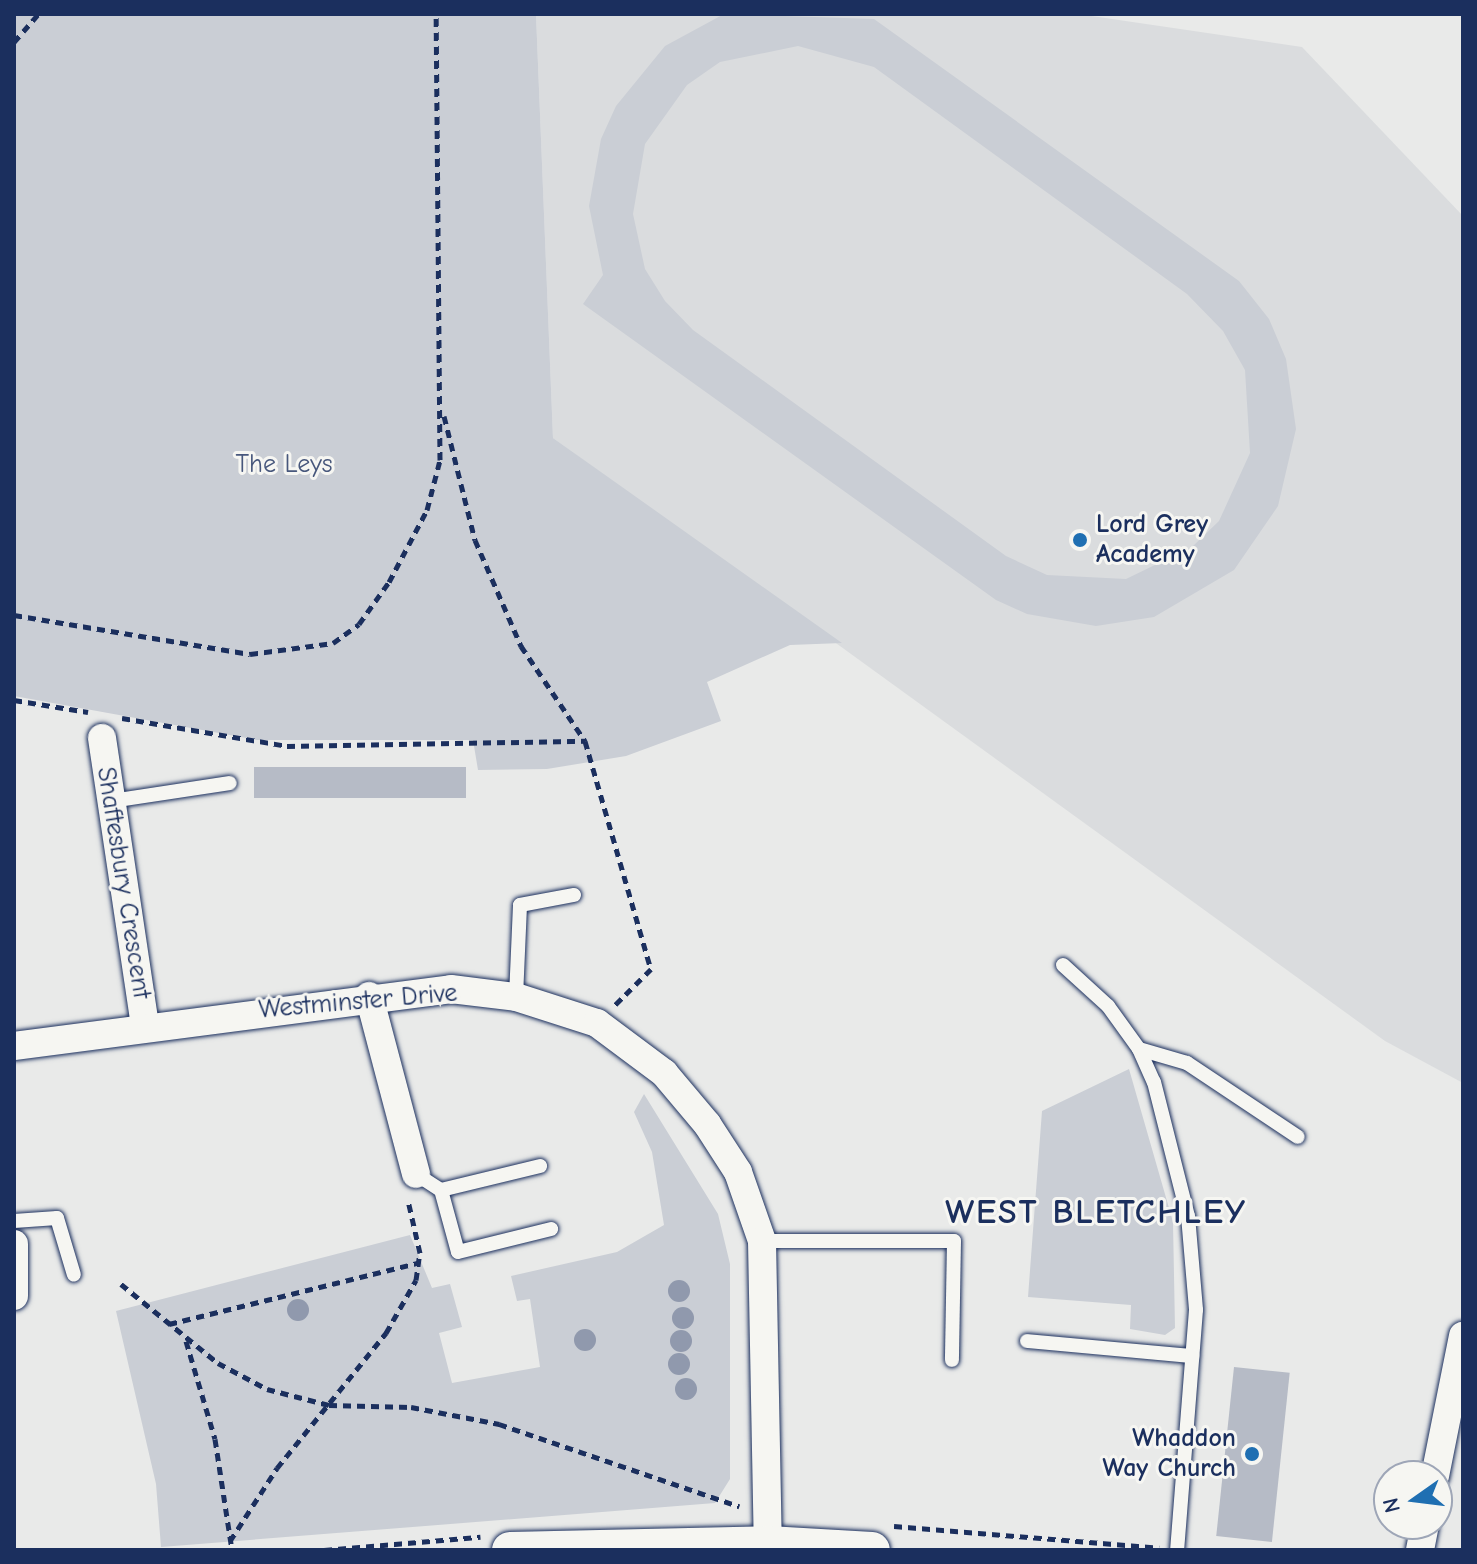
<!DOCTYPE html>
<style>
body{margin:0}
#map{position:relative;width:1477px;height:1564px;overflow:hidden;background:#e9eae9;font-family:"Comic Neue",sans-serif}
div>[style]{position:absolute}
.built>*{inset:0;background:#dadcde}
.green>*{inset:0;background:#caced5}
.building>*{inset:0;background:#b6bbc6;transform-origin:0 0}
.path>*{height:5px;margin-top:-2.5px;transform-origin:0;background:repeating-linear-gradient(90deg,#1b2f5e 0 8px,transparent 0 14px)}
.roads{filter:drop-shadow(0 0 2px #1b2f5e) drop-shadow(0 0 2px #1b2f5e)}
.service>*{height:14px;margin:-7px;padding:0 7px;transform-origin:7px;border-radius:7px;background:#f6f6f2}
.minor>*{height:28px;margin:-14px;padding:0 14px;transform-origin:14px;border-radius:14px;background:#f6f6f2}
.tertiary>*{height:36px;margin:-18px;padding:0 18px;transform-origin:18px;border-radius:18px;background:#f6f6f2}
.trees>*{width:22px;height:22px;margin:-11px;border-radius:50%;background:#9099ad}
.dots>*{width:22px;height:22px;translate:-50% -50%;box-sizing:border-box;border:4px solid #f6f6f2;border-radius:50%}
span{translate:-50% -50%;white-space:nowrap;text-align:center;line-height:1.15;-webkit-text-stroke:6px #f6f6f2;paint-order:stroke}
.park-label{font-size:26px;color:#47577c}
.poi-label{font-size:26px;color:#1b2f5e;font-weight:700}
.left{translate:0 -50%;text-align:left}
.right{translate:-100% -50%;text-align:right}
.street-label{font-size:26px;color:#1b2f5e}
.district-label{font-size:34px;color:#1b2f5e;font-weight:700;letter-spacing:2px}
.frame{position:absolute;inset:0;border:16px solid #1b2f5e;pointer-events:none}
.north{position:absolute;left:1373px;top:1460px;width:80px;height:80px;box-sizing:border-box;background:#f6f6f2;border:2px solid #9ea6b7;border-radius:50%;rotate:256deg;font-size:22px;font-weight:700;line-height:32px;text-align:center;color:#1b2f5e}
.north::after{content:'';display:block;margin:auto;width:28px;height:36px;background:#1f6fb2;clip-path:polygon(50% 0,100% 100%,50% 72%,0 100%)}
</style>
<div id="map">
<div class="built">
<i style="clip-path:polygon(536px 14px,1078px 14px,1302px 47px,1463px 216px,1463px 1083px,1385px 1041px,553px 438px)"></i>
</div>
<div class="green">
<i style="clip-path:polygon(14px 14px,536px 14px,553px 438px,842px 643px,790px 645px,707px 682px,721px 721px,626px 756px,547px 769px,478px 770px,473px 740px,257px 740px,14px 696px)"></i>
<i style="clip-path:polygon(evenodd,724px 14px,874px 19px,1239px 281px,1269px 319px,1286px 359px,1296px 429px,1278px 506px,1234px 570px,1154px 617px,1096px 626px,1027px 614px,996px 600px,583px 304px,603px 275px,589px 206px,601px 139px,616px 106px,665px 46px,724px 14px,798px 46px,874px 67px,1187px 294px,1223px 331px,1245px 370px,1250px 453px,1219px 521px,1192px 547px,1126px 579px,1047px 575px,1006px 556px,693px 330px,665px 301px,645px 269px,633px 214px,645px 144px,687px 85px,720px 62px,798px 46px)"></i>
<i style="clip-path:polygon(1129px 1069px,1173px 1222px,1175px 1328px,1165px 1335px,1130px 1329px,1131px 1305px,1028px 1297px,1042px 1111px)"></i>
<i style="clip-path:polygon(644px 1094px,718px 1214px,730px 1264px,730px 1479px,715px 1503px,161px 1547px,156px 1484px,116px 1311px,410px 1235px,432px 1288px,450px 1284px,462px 1327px,439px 1333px,452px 1383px,540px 1367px,530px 1299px,517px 1301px,511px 1276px,617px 1252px,664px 1225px,652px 1152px,634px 1112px)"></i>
</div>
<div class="building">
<i style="left:466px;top:767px;width:31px;height:212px;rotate:90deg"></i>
<i style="left:1234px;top:1367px;width:56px;height:170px;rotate:6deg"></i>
</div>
<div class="path">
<i style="left:14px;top:42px;width:37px;rotate:-49deg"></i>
<i style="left:444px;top:416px;width:128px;rotate:76deg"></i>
<i style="left:475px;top:540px;width:116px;rotate:66.5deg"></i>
<i style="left:521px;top:646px;width:115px;rotate:56deg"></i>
<i style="left:14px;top:615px;width:239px;rotate:9.4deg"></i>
<i style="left:250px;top:654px;width:84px;rotate:-7.5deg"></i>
<i style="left:333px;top:643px;width:32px;rotate:-36deg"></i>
<i style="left:359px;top:624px;width:52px;rotate:-54.5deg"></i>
<i style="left:389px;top:582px;width:81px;rotate:-62.2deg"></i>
<i style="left:427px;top:510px;width:52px;rotate:-75.4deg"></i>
<i style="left:440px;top:460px;width:446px;rotate:-90.5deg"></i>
<i style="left:14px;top:700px;width:75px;rotate:9.2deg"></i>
<i style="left:122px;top:718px;width:167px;rotate:9.6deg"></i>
<i style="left:287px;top:746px;width:298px;rotate:-1deg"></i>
<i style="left:585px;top:741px;width:237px;rotate:73.9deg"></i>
<i style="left:651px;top:969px;width:51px;rotate:135deg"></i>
<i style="left:121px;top:1284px;width:125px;rotate:39.2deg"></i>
<i style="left:218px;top:1363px;width:55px;rotate:28deg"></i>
<i style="left:267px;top:1389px;width:64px;rotate:14.5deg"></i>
<i style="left:329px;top:1405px;width:82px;rotate:1.4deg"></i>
<i style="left:411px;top:1407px;width:90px;rotate:10.9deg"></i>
<i style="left:499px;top:1424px;width:254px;rotate:18.9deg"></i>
<i style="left:169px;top:1324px;width:256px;rotate:-13.8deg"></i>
<i style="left:186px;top:1341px;width:102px;rotate:73.5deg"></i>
<i style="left:215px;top:1439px;width:112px;rotate:81.3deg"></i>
<i style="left:894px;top:1526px;width:266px;rotate:4.7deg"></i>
<i style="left:230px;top:1541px;width:87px;rotate:-57.2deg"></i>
<i style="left:277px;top:1468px;width:174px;rotate:-51.1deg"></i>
<i style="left:386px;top:1333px;width:61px;rotate:-60.5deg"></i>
<i style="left:416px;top:1280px;width:27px;rotate:-82deg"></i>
<i style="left:420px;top:1253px;width:54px;rotate:-102.8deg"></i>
<i style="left:324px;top:1550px;width:157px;rotate:-4.8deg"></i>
</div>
<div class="roads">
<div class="service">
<i style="left:111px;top:801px;width:120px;rotate:-8.6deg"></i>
<i style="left:1063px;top:965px;width:61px;rotate:42.3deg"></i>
<i style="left:1108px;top:1006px;width:53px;rotate:54.2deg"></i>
<i style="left:1139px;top:1049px;width:36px;rotate:66deg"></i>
<i style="left:1154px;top:1082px;width:138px;rotate:75.8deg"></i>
<i style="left:1188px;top:1216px;width:94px;rotate:85.1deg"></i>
<i style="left:1196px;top:1310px;width:241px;rotate:94.5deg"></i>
<i style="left:516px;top:997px;width:92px;rotate:-87.5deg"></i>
<i style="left:520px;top:905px;width:55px;rotate:-10.5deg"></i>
<i style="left:1139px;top:1049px;width:50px;rotate:16.3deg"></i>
<i style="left:1187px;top:1063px;width:133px;rotate:33.7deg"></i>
<i style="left:416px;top:1174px;width:30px;rotate:33deg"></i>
<i style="left:441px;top:1190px;width:102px;rotate:-13.6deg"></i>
<i style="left:441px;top:1190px;width:64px;rotate:74.7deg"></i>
<i style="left:458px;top:1252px;width:96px;rotate:-13.9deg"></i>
<i style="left:14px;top:1221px;width:43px;rotate:-4deg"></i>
<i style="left:57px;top:1218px;width:59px;rotate:73.4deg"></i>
<i style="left:762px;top:1241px;width:192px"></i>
<i style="left:954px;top:1241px;width:119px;rotate:91deg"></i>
<i style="left:1027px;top:1341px;width:166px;rotate:5.2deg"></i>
</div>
<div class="minor">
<i style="left:102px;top:738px;width:292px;rotate:81.5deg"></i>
<i style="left:369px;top:996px;width:184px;rotate:75.2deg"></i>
<i style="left:14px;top:1046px;width:441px;rotate:-7.4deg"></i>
<i style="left:451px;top:989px;width:65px;rotate:7deg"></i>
<i style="left:516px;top:997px;width:85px;rotate:17.8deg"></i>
<i style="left:597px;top:1023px;width:84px;rotate:36.7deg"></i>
<i style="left:664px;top:1073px;width:67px;rotate:49.9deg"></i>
<i style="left:707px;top:1124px;width:57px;rotate:57.1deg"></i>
<i style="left:738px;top:1172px;width:73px;rotate:70.8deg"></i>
<i style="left:762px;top:1241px;width:303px;rotate:88.9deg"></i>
<i style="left:14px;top:1244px;width:52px;rotate:90deg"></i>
<i style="left:1435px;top:1476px;width:143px;rotate:-78.7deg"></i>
<i style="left:1420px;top:1550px;width:26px;rotate:-79deg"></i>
</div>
<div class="tertiary">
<i style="left:510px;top:1550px;width:258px;rotate:-1.3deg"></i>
<i style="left:768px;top:1544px;width:104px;rotate:3.3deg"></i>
</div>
</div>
<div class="trees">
<i style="left:679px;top:1291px"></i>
<i style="left:298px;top:1310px"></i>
<i style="left:683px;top:1318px"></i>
<i style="left:585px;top:1340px"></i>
<i style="left:681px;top:1341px"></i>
<i style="left:679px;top:1364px"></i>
<i style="left:686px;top:1389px"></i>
</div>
<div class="dots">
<i style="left:1080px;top:540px;background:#1f6fb2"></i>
<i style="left:1252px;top:1454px;background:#1f6fb2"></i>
</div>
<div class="park-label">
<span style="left:284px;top:465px">The Leys</span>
</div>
<div class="poi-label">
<span class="left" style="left:1096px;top:540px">Lord Grey<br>Academy</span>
<span class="right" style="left:1236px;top:1454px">Whaddon<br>Way Church</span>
</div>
<div class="street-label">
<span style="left:123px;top:883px;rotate:81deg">Shaftesbury Crescent</span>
<span style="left:358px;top:1002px;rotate:-5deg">Westminster Drive</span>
</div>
<div class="district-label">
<span style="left:1096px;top:1213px">WEST BLETCHLEY</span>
</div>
<div class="frame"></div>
<div class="north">N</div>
</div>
